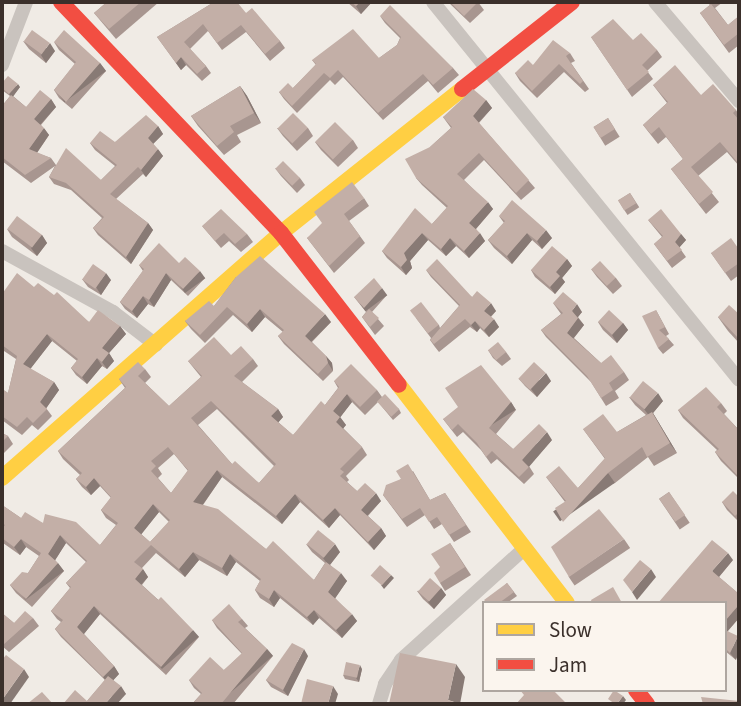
<!DOCTYPE html>
<style>
body{margin:0}
#map{position:relative;width:741px;height:706px;overflow:hidden;background:#f0ebe5;font-family:"Source Sans 3",sans-serif}
div>[style]{position:absolute}
.street>*{height:14px;margin:-7px;padding:0 7px;transform-origin:7px;border-radius:7px;background:#c9c3be}
.slow>*{height:16px;margin:-8px;padding:0 8px;transform-origin:8px;border-radius:8px;background:#ffcf43}
.jam>*{height:16px;margin:-8px;padding:0 8px;transform-origin:8px;border-radius:8px;background:#f24e42}
.wall>*{inset:0;background:#a89690;transform-origin:0 0}
.shaded-wall>*{inset:0;background:#887a75;transform-origin:0 0}
.building>*{inset:0;background:#c3afa7;transform-origin:0 0}
span{translate:-50% -50%;white-space:nowrap;text-align:center;line-height:1.15;-webkit-text-stroke:7px #fbf5ee;paint-order:stroke}
.frame{position:absolute;inset:0;border:4px solid #3b302b;pointer-events:none}
.legend{position:absolute;left:482px;top:601px;width:245px;height:91px;box-sizing:border-box;background:#fbf5ee;border:2px solid #aea6a0;margin:0;padding:9px 12px;list-style:none;font-size:21px;color:#3b302b}
.legend li{display:flex;align-items:center;gap:14px;height:35px}
.legend b{width:35px;border:2px solid #aea6a0}
</style>
<div id="map">
<div class="street">
<i style="left:433px;top:2px;width:486px;rotate:51deg"></i>
<i style="left:655px;top:2px;width:130px;rotate:49.7deg"></i>
<i style="left:2px;top:65px;width:67px;rotate:-69.1deg"></i>
<i style="left:2px;top:251px;width:127px;rotate:28.8deg"></i>
<i style="left:113px;top:312px;width:54px;rotate:37.5deg"></i>
<i style="left:379px;top:704px;width:21px;rotate:-73deg"></i>
<i style="left:385px;top:684px;width:29px;rotate:-56deg"></i>
<i style="left:401px;top:660px;width:166px;rotate:-42.1deg"></i>
</div>
<div class="slow">
<i style="left:399px;top:385px;width:275px;rotate:52.4deg"></i>
<i style="left:2px;top:478px;width:371px;rotate:-41.3deg"></i>
<i style="left:281px;top:233px;width:231px;rotate:-38.5deg"></i>
</div>
<div class="jam">
<i style="left:61px;top:2px;width:319px;rotate:46.4deg"></i>
<i style="left:281px;top:233px;width:192px;rotate:52.2deg"></i>
<i style="left:462px;top:89px;width:140px;rotate:-38.3deg"></i>
<i style="left:636px;top:690px;width:18px;rotate:52deg"></i>
</div>
<div class="wall">
<i style="clip-path:polygon(107px 2px,159px 2px,116px 39px,94px 13px)"></i>
<i style="clip-path:polygon(214px 2px,246px 13px,280px 41px,285px 48px,270px 61px,246px 32px,222px 50px,208px 31px,190px 49px,206px 66px,211px 73px,202px 81px,186px 65px,181px 70px,157px 37px)"></i>
<i style="clip-path:polygon(347px 2px,372px 2px,361px 14px)"></i>
<i style="clip-path:polygon(448px 2px,478px 2px,484px 10px,470px 23px)"></i>
<i style="clip-path:polygon(707px 2px,723px 2px,715px 8px,728px 25px,739px 16px,739px 45px,729px 53px,700px 13px,710px 5px)"></i>
<i style="clip-path:polygon(380px 16px,453px 68px,459px 75px,438px 93px,428px 81px,383px 120px,343px 77px,335px 85px,330px 80px,297px 113px,284px 99px,279px 92px,293px 88px,316px 65px,312px 60px,379px 58px,397px 45px,400px 38px,385px 23px)"></i>
<i style="clip-path:polygon(591px 37px,633px 40px,657px 50px,662px 57px,647px 71px,653px 79px,632px 97px)"></i>
<i style="clip-path:polygon(23px 41px,55px 51px,46px 63px,29px 49px)"></i>
<i style="clip-path:polygon(54px 42px,100px 63px,106px 71px,72px 109px,59px 98px,54px 90px,75px 64px,59px 50px)"></i>
<i style="clip-path:polygon(570px 53px,575px 61px,571px 63px,589px 89px,585px 92px,564px 72px,537px 98px,520px 81px,515px 73px,533px 65px)"></i>
<i style="clip-path:polygon(2px 83px,20px 87px,13px 96px,26px 107px,51px 99px,56px 107px,41px 125px,49px 135px,37px 153px,51px 158px,56px 165px,101px 180px,115px 166px,95px 150px,90px 143px,115px 142px,158px 126px,163px 134px,153px 144px,163px 156px,146px 177px,143px 174px,116px 199px,148px 223px,153px 230px,131px 264px,98px 235px,93px 228px,102px 218px,71px 190px,54px 184px,49px 177px,55px 166px,31px 183px,2px 161px,2px 106px,10px 96px,2px 90px)"></i>
<i style="clip-path:polygon(653px 85px,701px 95px,736px 110px,739px 115px,739px 166px,727px 152px,698px 176px,719px 202px,706px 214px,671px 169px,683px 159px,666px 137px,658px 144px,643px 125px,667px 103px)"></i>
<i style="clip-path:polygon(240px 86px,247px 96px,261px 123px,237px 135px,241px 142px,224px 155px,198px 126px,191px 116px)"></i>
<i style="clip-path:polygon(486px 100px,492px 108px,479px 123px,535px 188px,521px 200px,484px 160px,464px 180px,493px 209px,476px 229px,485px 241px,469px 258px,456px 246px,446px 256px,428px 240px,410px 261px,412px 268px,406px 275px,387px 258px,382px 251px,432px 224px,447px 208px,422px 185px,416px 178px,430px 147px,451px 128px,443px 117px)"></i>
<i style="left:608px;top:118px;width:22px;height:17px;rotate:58deg"></i>
<i style="clip-path:polygon(277px 128px,308px 128px,313px 136px,297px 151px,283px 136px)"></i>
<i style="clip-path:polygon(353px 140px,358px 148px,338px 167px,321px 150px,315px 142px)"></i>
<i style="clip-path:polygon(275px 168px,300px 178px,305px 185px,297px 193px,281px 176px)"></i>
<i style="left:630px;top:193px;width:17px;height:14px;rotate:57deg"></i>
<i style="clip-path:polygon(364px 198px,369px 206px,349px 221px,365px 243px,334px 273px,307px 238px)"></i>
<i style="clip-path:polygon(499px 216px,552px 238px,542px 249px,532px 240px,512px 264px,494px 248px,488px 240px,504px 223px)"></i>
<i style="clip-path:polygon(648px 220px,681px 234px,686px 240px,679px 247px,686px 257px,672px 268px,654px 244px,662px 237px)"></i>
<i style="clip-path:polygon(202px 226px,247px 234px,253px 242px,241px 252px,229px 241px,221px 248px)"></i>
<i style="clip-path:polygon(7px 229px,42px 235px,47px 243px,37px 256px,12px 237px)"></i>
<i style="clip-path:polygon(739px 247px,739px 275px,731px 281px,711px 253px)"></i>
<i style="clip-path:polygon(567px 259px,572px 266px,562px 278px,565px 282px,555px 294px,535px 277px,531px 270px)"></i>
<i style="clip-path:polygon(179px 263px,205px 278px,188px 296px,171px 280px,154px 307px,148px 304px,137px 318px,125px 309px,120px 302px,143px 271px,139px 265px)"></i>
<i style="clip-path:polygon(591px 269px,616px 278px,622px 286px,613px 294px,597px 277px)"></i>
<i style="clip-path:polygon(426px 270px,496px 311px,491px 317px,499px 327px,489px 337px,480px 328px,477px 332px,470px 327px,439px 352px,435px 347px,430px 340px,431px 338px,416px 318px,439px 325px,440px 328px,459px 306px,431px 277px)"></i>
<i style="clip-path:polygon(236px 277px,331px 322px,312px 342px,326px 356px,332px 363px,333px 371px,323px 381px,284px 344px,278px 336px,283px 332px,265px 317px,252px 332px,233px 315px,205px 343px,191px 329px,185px 321px,214px 306px)"></i>
<i style="clip-path:polygon(82px 279px,111px 280px,101px 295px,88px 287px)"></i>
<i style="clip-path:polygon(34px 287px,89px 322px,120px 326px,126px 334px,109px 353px,114px 361px,107px 369px,102px 366px,87px 384px,76px 375px,71px 368px,77px 361px,52px 341px,30px 369px,54px 382px,59px 390px,46px 408px,52px 416px,38px 430px,32px 425px,22px 435px,2px 420px,2px 389px,8px 393px,16px 359px,4px 351px,2px 354px,2px 294px)"></i>
<i style="clip-path:polygon(387px 295px,372px 312px,384px 326px,375px 335px,362px 317px,366px 312px,354px 297px)"></i>
<i style="clip-path:polygon(553px 303px,582px 312px,578px 317px,584px 325px,574px 338px,601px 363px,624px 372px,629px 380px,615px 391px,619px 398px,606px 406px,591px 382px,546px 337px,541px 330px,561px 314px)"></i>
<i style="clip-path:polygon(656px 310px,669px 334px,666px 336px,674px 345px,663px 354px,658px 348px)"></i>
<i style="clip-path:polygon(739px 314px,739px 343px,728px 331px,718px 317px)"></i>
<i style="clip-path:polygon(598px 322px,623px 323px,628px 330px,617px 343px,603px 330px)"></i>
<i style="clip-path:polygon(488px 350px,506px 352px,511px 359px,502px 366px,493px 358px)"></i>
<i style="clip-path:polygon(evenodd,231px 355px,253px 359px,258px 366px,242px 382px,278px 409px,283px 417px,278px 422px,293px 435px,325px 405px,338px 388px,334px 381px,377px 390px,382px 397px,399px 409px,401px 413px,393px 420px,378px 402px,365px 415px,352px 402px,340px 417px,346px 425px,343px 428px,362px 447px,367px 455px,346px 476px,349px 480px,347px 482px,357px 491px,381px 501px,368px 516px,381px 528px,386px 536px,374px 550px,340px 515px,329px 528px,300px 502px,282px 524px,222px 477px,203px 505px,266px 549px,314px 580px,325px 563px,312px 552px,306px 544px,340px 552px,330px 565px,347px 581px,335px 598px,357px 621px,342px 638px,319px 618px,313px 625px,280px 598px,274px 607px,260px 598px,255px 590px,260px 581px,236px 562px,227px 576px,199px 560px,185px 577px,156px 553px,142px 568px,148px 577px,142px 585px,199px 637px,166px 675px,100px 614px,84px 634px,114px 666px,119px 674px,113px 680px,126px 694px,87px 701px,105px 680px,61px 637px,55px 629px,61px 622px,57px 619px,51px 611px,70px 588px,66px 583px,86px 562px,66px 543px,55px 560px,64px 571px,32px 607px,16px 593px,10px 585px,28px 573px,39px 556px,26px 547px,20px 555px,3px 543px,2px 541px,2px 505px,21px 518px,43px 523px,100px 545px,116px 525px,106px 518px,101px 510px,111px 498px,100px 486px,91px 495px,82px 487px,76px 479px,80px 475px,63px 459px,58px 451px,125px 388px,119px 379px,145px 369px,151px 377px,145px 383px,169px 406px,201px 377px,188px 361px,231px 355px,217px 409px,274px 466px,259px 483px,232px 464px,198px 425px,217px 409px,231px 355px,174px 454px,188px 471px,171px 493px,158px 478px,162px 474px,158px 468px,174px 454px,231px 355px,159px 512px,169px 522px,150px 542px,141px 534px,159px 512px)"></i>
<i style="clip-path:polygon(519px 379px,551px 381px,537px 397px,525px 386px)"></i>
<i style="clip-path:polygon(629px 397px,663px 401px,653px 413px,677px 453px,654px 466px,648px 457px,615px 483px,565px 502px,546px 477px,578px 488px,605px 459px,583px 429px,617px 432px,646px 415px,635px 405px)"></i>
<i style="clip-path:polygon(511px 402px,516px 410px,496px 434px,513px 449px,552px 440px,529px 466px,534px 474px,524px 484px,497px 459px,491px 464px,481px 450px,463px 432px,457px 437px,443px 419px)"></i>
<i style="clip-path:polygon(721px 403px,727px 411px,724px 414px,739px 430px,739px 479px,721px 461px,715px 452px,717px 450px,683px 418px,678px 410px)"></i>
<i style="clip-path:polygon(2px 433px,8px 436px,13px 444px,3px 454px,2px 453px)"></i>
<i style="clip-path:polygon(413px 471px,430px 500px,445px 493px,471px 532px,454px 542px,442px 524px,434px 529px,425px 515px,407px 527px,383px 495px,401px 479px)"></i>
<i style="left:669px;top:492px;width:37px;height:12px;rotate:56deg"></i>
<i style="clip-path:polygon(739px 497px,739px 522px,727px 510px,722px 502px)"></i>
<i style="left:624px;top:539px;width:11px;height:67px;rotate:56deg"></i>
<i style="clip-path:polygon(450px 543px,471px 575px,445px 591px,440px 583px,440px 567px)"></i>
<i style="clip-path:polygon(733px 560px,719px 577px,739px 594px,739px 618px,728px 631px,736px 660px,725px 651px,725px 603px,658px 603px)"></i>
<i style="clip-path:polygon(507px 583px,517px 596px,507px 603px,487px 603px)"></i>
<i style="clip-path:polygon(441px 588px,446px 595px,434px 609px,423px 599px,417px 591px)"></i>
<i style="clip-path:polygon(2px 613px,14px 623px,33px 618px,39px 626px,9px 652px,2px 646px)"></i>
<i style="clip-path:polygon(242px 619px,248px 626px,245px 628px,267px 649px,273px 656px,233px 704px,192px 704px,201px 694px,194px 688px,189px 680px,224px 670px,242px 654px,217px 628px,212px 620px)"></i>
<i style="clip-path:polygon(308px 656px,288px 696px,271px 687px,266px 680px)"></i>
<i style="clip-path:polygon(362px 669px,359px 682px,345px 679px,343px 675px)"></i>
</div>
<div class="shaded-wall">
<i style="clip-path:polygon(360px 2px,372px 2px,361px 14px,356px 6px)"></i>
<i style="clip-path:polygon(50px 43px,55px 51px,46px 63px,41px 55px)"></i>
<i style="clip-path:polygon(181px 57px,186px 65px,181px 70px,176px 63px)"></i>
<i style="left:100px;top:63px;width:10px;height:52px;rotate:53deg"></i>
<i style="clip-path:polygon(18px 84px,20px 87px,12px 98px,9px 94px)"></i>
<i style="clip-path:polygon(240px 86px,247px 96px,261px 123px,254px 113px)"></i>
<i style="clip-path:polygon(51px 99px,56px 107px,39px 126px,34px 119px)"></i>
<i style="clip-path:polygon(486px 100px,492px 108px,478px 123px,473px 116px)"></i>
<i style="clip-path:polygon(158px 126px,163px 134px,152px 145px,148px 138px)"></i>
<i style="clip-path:polygon(44px 128px,49px 135px,34px 157px,29px 149px)"></i>
<i style="clip-path:polygon(158px 149px,163px 156px,146px 177px,141px 170px)"></i>
<i style="clip-path:polygon(488px 202px,493px 209px,474px 231px,469px 223px)"></i>
<i style="clip-path:polygon(148px 223px,153px 230px,131px 264px,126px 257px)"></i>
<i style="clip-path:polygon(546px 230px,552px 238px,542px 249px,537px 241px)"></i>
<i style="clip-path:polygon(422px 233px,428px 240px,410px 261px,412px 268px,406px 275px,401px 267px,404px 253px)"></i>
<i style="clip-path:polygon(480px 233px,485px 241px,469px 258px,464px 251px)"></i>
<i style="clip-path:polygon(527px 233px,532px 240px,512px 264px,507px 256px)"></i>
<i style="clip-path:polygon(681px 234px,686px 240px,679px 248px,675px 242px)"></i>
<i style="clip-path:polygon(42px 235px,47px 243px,37px 256px,31px 248px)"></i>
<i style="clip-path:polygon(450px 238px,456px 246px,446px 256px,441px 249px)"></i>
<i style="clip-path:polygon(567px 259px,572px 266px,562px 278px,565px 282px,555px 294px,550px 287px,556px 272px)"></i>
<i style="left:200px;top:271px;width:9px;height:25px;rotate:54deg"></i>
<i style="clip-path:polygon(106px 273px,111px 280px,101px 295px,96px 287px)"></i>
<i style="clip-path:polygon(166px 273px,171px 280px,154px 307px,149px 300px)"></i>
<i style="left:382px;top:288px;width:9px;height:27px;rotate:54deg"></i>
<i style="clip-path:polygon(143px 296px,148px 304px,137px 318px,132px 311px)"></i>
<i style="clip-path:polygon(491px 303px,496px 311px,489px 318px,484px 311px)"></i>
<i style="clip-path:polygon(577px 304px,582px 312px,577px 318px,572px 311px)"></i>
<i style="clip-path:polygon(260px 309px,265px 317px,252px 332px,247px 324px)"></i>
<i style="clip-path:polygon(325px 314px,331px 322px,310px 343px,305px 336px)"></i>
<i style="clip-path:polygon(578px 318px,584px 325px,572px 340px,567px 333px)"></i>
<i style="clip-path:polygon(494px 319px,499px 327px,489px 337px,484px 330px)"></i>
<i style="clip-path:polygon(475px 321px,480px 328px,477px 332px,471px 325px)"></i>
<i style="clip-path:polygon(623px 323px,628px 330px,617px 343px,612px 335px)"></i>
<i style="clip-path:polygon(120px 326px,126px 334px,109px 353px,114px 361px,107px 369px,102px 362px,102px 348px)"></i>
<i style="clip-path:polygon(47px 334px,52px 341px,28px 372px,23px 364px)"></i>
<i style="clip-path:polygon(326px 356px,332px 363px,333px 371px,328px 363px)"></i>
<i style="clip-path:polygon(97px 358px,102px 366px,87px 384px,82px 377px)"></i>
<i style="clip-path:polygon(546px 373px,551px 381px,537px 397px,531px 389px)"></i>
<i style="clip-path:polygon(54px 382px,59px 390px,45px 410px,40px 402px)"></i>
<i style="clip-path:polygon(658px 393px,663px 401px,653px 413px,677px 453px,644px 409px)"></i>
<i style="clip-path:polygon(347px 394px,352px 402px,339px 419px,333px 411px)"></i>
<i style="left:511px;top:402px;width:9px;height:34px;rotate:58deg"></i>
<i style="clip-path:polygon(278px 409px,283px 417px,277px 424px,271px 416px)"></i>
<i style="clip-path:polygon(340px 417px,346px 425px,342px 430px,336px 422px)"></i>
<i style="clip-path:polygon(547px 432px,552px 440px,528px 468px,522px 460px)"></i>
<i style="clip-path:polygon(217px 470px,222px 477px,199px 510px,193px 502px)"></i>
<i style="left:608px;top:473px;width:12px;height:67px;rotate:55deg"></i>
<i style="clip-path:polygon(94px 478px,100px 486px,91px 495px,86px 487px)"></i>
<i style="clip-path:polygon(376px 493px,381px 501px,366px 517px,361px 510px)"></i>
<i style="clip-path:polygon(295px 494px,300px 502px,282px 524px,276px 516px)"></i>
<i style="clip-path:polygon(153px 504px,159px 512px,140px 536px,134px 528px)"></i>
<i style="clip-path:polygon(335px 508px,340px 515px,329px 528px,323px 520px)"></i>
<i style="clip-path:polygon(381px 528px,386px 536px,374px 550px,368px 542px)"></i>
<i style="clip-path:polygon(60px 535px,66px 543px,54px 562px,48px 554px)"></i>
<i style="clip-path:polygon(21px 539px,26px 547px,20px 555px,14px 547px)"></i>
<i style="clip-path:polygon(335px 544px,340px 552px,329px 566px,323px 558px)"></i>
<i style="clip-path:polygon(193px 552px,199px 560px,185px 577px,179px 569px)"></i>
<i style="clip-path:polygon(728px 553px,733px 560px,718px 578px,712px 571px)"></i>
<i style="clip-path:polygon(230px 554px,236px 562px,227px 576px,222px 568px)"></i>
<i style="left:58px;top:563px;width:10px;height:48px;rotate:53deg"></i>
<i style="clip-path:polygon(143px 569px,148px 577px,140px 586px,135px 579px)"></i>
<i style="clip-path:polygon(651px 569px,656px 577px,637px 600px,632px 592px)"></i>
<i style="clip-path:polygon(341px 573px,347px 581px,334px 600px,328px 592px)"></i>
<i style="clip-path:polygon(391px 575px,394px 578px,384px 589px,381px 585px)"></i>
<i style="clip-path:polygon(441px 588px,446px 595px,434px 609px,428px 602px)"></i>
<i style="clip-path:polygon(274px 590px,280px 598px,274px 607px,269px 599px)"></i>
<i style="clip-path:polygon(94px 606px,100px 614px,83px 635px,77px 627px)"></i>
<i style="clip-path:polygon(737px 607px,739px 611px,739px 618px,725px 634px,725px 621px)"></i>
<i style="clip-path:polygon(314px 610px,319px 618px,313px 625px,307px 617px)"></i>
<i style="clip-path:polygon(352px 614px,357px 621px,342px 638px,336px 630px)"></i>
<i style="left:193px;top:630px;width:9px;height:49px;rotate:49deg"></i>
<i style="clip-path:polygon(738px 636px,739px 652px,736px 660px,730px 653px)"></i>
<i style="left:267px;top:649px;width:9px;height:72px;rotate:49deg"></i>
<i style="clip-path:polygon(304px 649px,308px 656px,288px 696px,283px 690px)"></i>
<i style="clip-path:polygon(456px 664px,465px 677px,460px 704px,448px 700px)"></i>
<i style="clip-path:polygon(360px 665px,362px 669px,359px 682px,356px 678px)"></i>
<i style="clip-path:polygon(114px 666px,119px 674px,109px 685px,103px 677px)"></i>
<i style="clip-path:polygon(24px 669px,29px 677px,10px 704px,2px 704px,2px 700px)"></i>
<i style="clip-path:polygon(121px 686px,126px 694px,117px 704px,105px 704px)"></i>
<i style="clip-path:polygon(333px 686px,338px 694px,335px 704px,328px 704px)"></i>
<i style="clip-path:polygon(623px 696px,626px 700px,623px 704px,617px 704px)"></i>
</div>
<div class="building">
<i style="clip-path:polygon(107px 2px,141px 2px,109px 29px,94px 13px)"></i>
<i style="clip-path:polygon(214px 2px,237px 2px,246px 13px,252px 8px,280px 41px,265px 54px,241px 25px,217px 43px,203px 24px,184px 42px,206px 66px,197px 74px,181px 57px,176px 63px,157px 37px)"></i>
<i style="clip-path:polygon(351px 2px,360px 2px,356px 6px)"></i>
<i style="clip-path:polygon(450px 2px,478px 2px,464px 16px)"></i>
<i style="clip-path:polygon(711px 4px,728px 25px,739px 16px,739px 33px,724px 45px,700px 13px)"></i>
<i style="clip-path:polygon(390px 5px,453px 68px,433px 85px,423px 74px,378px 113px,338px 70px,330px 78px,324px 73px,292px 106px,279px 92px,288px 83px,293px 88px,316px 64px,312px 60px,353px 29px,379px 58px,397px 45px,401px 37px,380px 16px)"></i>
<i style="clip-path:polygon(613px 19px,633px 40px,641px 33px,657px 50px,642px 65px,649px 72px,627px 90px,591px 37px)"></i>
<i style="left:32px;top:30px;width:22px;height:14px;rotate:36deg"></i>
<i style="clip-path:polygon(64px 30px,100px 63px,66px 102px,54px 90px,76px 62px,54px 42px)"></i>
<i style="clip-path:polygon(553px 40px,570px 53px,566px 56px,583px 81px,580px 84px,559px 64px,532px 91px,515px 73px,528px 60px,533px 65px)"></i>
<i style="clip-path:polygon(675px 65px,701px 95px,713px 84px,736px 110px,733px 113px,739px 120px,739px 164px,720px 142px,691px 167px,713px 192px,699px 204px,671px 169px,683px 159px,659px 127px,651px 134px,643px 125px,668px 102px,653px 85px)"></i>
<i style="clip-path:polygon(8px 76px,18px 84px,9px 94px,2px 88px,2px 83px)"></i>
<i style="clip-path:polygon(240px 86px,254px 113px,230px 126px,234px 132px,217px 146px,191px 116px)"></i>
<i style="clip-path:polygon(473px 89px,486px 100px,473px 116px,529px 180px,516px 193px,479px 153px,457px 174px,488px 202px,469px 223px,480px 233px,464px 251px,450px 238px,441px 249px,422px 233px,404px 253px,407px 260px,401px 267px,382px 251px,415px 208px,432px 224px,448px 206px,416px 178px,405px 159px,430px 147px,452px 127px,443px 117px)"></i>
<i style="clip-path:polygon(40px 90px,51px 99px,34px 119px,44px 128px,29px 149px,51px 158px,25px 175px,2px 157px,2px 106px,11px 95px,26px 107px)"></i>
<i style="left:293px;top:113px;width:21px;height:22px;rotate:45deg"></i>
<i style="clip-path:polygon(146px 115px,158px 126px,148px 138px,158px 149px,141px 170px,138px 167px,110px 194px,148px 223px,126px 257px,93px 228px,104px 217px,66px 183px,49px 177px,66px 148px,101px 180px,117px 165px,90px 143px,100px 131px,115px 142px)"></i>
<i style="left:608px;top:118px;width:13px;height:17px;rotate:58deg"></i>
<i style="left:335px;top:122px;width:25px;height:28px;rotate:45deg"></i>
<i style="left:283px;top:161px;width:24px;height:11px;rotate:45deg"></i>
<i style="clip-path:polygon(352px 182px,364px 198px,344px 214px,360px 236px,329px 266px,307px 238px,322px 223px,314px 212px)"></i>
<i style="left:630px;top:193px;width:12px;height:14px;rotate:59deg"></i>
<i style="clip-path:polygon(512px 200px,546px 230px,537px 241px,527px 233px,507px 256px,488px 240px,505px 221px,499px 216px)"></i>
<i style="clip-path:polygon(221px 209px,247px 234px,235px 244px,224px 233px,215px 241px,202px 226px)"></i>
<i style="clip-path:polygon(661px 209px,681px 234px,675px 242px,682px 250px,667px 261px,654px 244px,663px 236px,648px 220px)"></i>
<i style="left:17px;top:216px;width:31px;height:16px;rotate:37deg"></i>
<i style="clip-path:polygon(731px 238px,738px 248px,739px 247px,739px 263px,725px 273px,711px 253px)"></i>
<i style="clip-path:polygon(159px 243px,179px 263px,185px 257px,200px 271px,183px 289px,166px 273px,149px 300px,143px 296px,132px 311px,120px 302px,144px 269px,139px 265px)"></i>
<i style="clip-path:polygon(552px 246px,567px 259px,556px 272px,560px 276px,550px 287px,531px 270px)"></i>
<i style="clip-path:polygon(260px 256px,325px 314px,305px 336px,326px 356px,328px 363px,318px 374px,278px 336px,284px 330px,260px 309px,247px 324px,227px 307px,200px 335px,185px 321px,209px 301px,214px 306px,236px 277px)"></i>
<i style="clip-path:polygon(437px 259px,472px 297px,477px 291px,491px 303px,484px 311px,494px 319px,484px 330px,475px 321px,471px 325px,465px 319px,434px 344px,430px 340px,460px 305px,426px 270px)"></i>
<i style="left:600px;top:261px;width:23px;height:12px;rotate:47deg"></i>
<i style="left:93px;top:264px;width:16px;height:19px;rotate:35deg"></i>
<i style="clip-path:polygon(17px 273px,34px 287px,38px 283px,54px 295px,57px 292px,89px 322px,98px 310px,120px 326px,102px 348px,109px 353px,102px 362px,97px 358px,82px 377px,71px 368px,78px 359px,47px 334px,23px 364px,54px 382px,40px 402px,47px 409px,33px 423px,27px 417px,17px 427px,2px 416px,2px 389px,8px 393px,17px 356px,2px 345px,2px 294px)"></i>
<i style="clip-path:polygon(374px 278px,382px 288px,364px 308px,354px 297px)"></i>
<i style="clip-path:polygon(563px 292px,577px 304px,572px 311px,578px 318px,567px 333px,601px 363px,611px 355px,624px 372px,609px 383px,613px 390px,601px 398px,587px 376px,541px 330px,563px 313px,553px 303px)"></i>
<i style="left:421px;top:302px;width:29px;height:14px;rotate:52deg"></i>
<i style="clip-path:polygon(729px 305px,739px 314px,739px 339px,718px 317px)"></i>
<i style="clip-path:polygon(369px 309px,379px 318px,370px 327px,362px 317px)"></i>
<i style="left:609px;top:310px;width:19px;height:16px;rotate:43deg"></i>
<i style="clip-path:polygon(656px 310px,665px 327px,659px 330px,669px 339px,658px 348px,642px 316px)"></i>
<i style="clip-path:polygon(evenodd,214px 337px,231px 355px,241px 346px,253px 359px,234px 376px,278px 409px,271px 416px,293px 435px,321px 401px,325px 405px,339px 387px,334px 381px,351px 364px,377px 390px,360px 407px,347px 394px,333px 411px,340px 417px,336px 422px,362px 447px,340px 469px,344px 472px,340px 476px,357px 491px,365px 483px,376px 493px,361px 510px,381px 528px,368px 542px,335px 508px,323px 520px,295px 494px,276px 516px,217px 470px,193px 502px,218px 509px,266px 549px,273px 541px,314px 580px,326px 562px,341px 573px,328px 592px,352px 614px,336px 630px,314px 610px,307px 617px,274px 590px,269px 599px,255px 590px,261px 579px,230px 554px,222px 568px,193px 552px,179px 569px,151px 545px,134px 562px,143px 569px,135px 579px,158px 600px,161px 597px,193px 630px,161px 667px,94px 606px,77px 627px,114px 666px,103px 677px,55px 629px,63px 620px,51px 611px,71px 587px,66px 583px,87px 561px,60px 535px,48px 554px,58px 563px,26px 599px,10px 585px,22px 572px,28px 573px,41px 553px,21px 539px,14px 547px,2px 538px,2px 529px,5px 525px,2px 523px,2px 505px,21px 518px,25px 512px,43px 523px,45px 514px,76px 522px,100px 545px,118px 523px,101px 510px,111px 497px,94px 478px,86px 487px,76px 479px,82px 473px,58px 451px,126px 387px,119px 379px,138px 362px,145px 369px,138px 376px,169px 406px,202px 376px,188px 361px,214px 337px,211px 401px,276px 464px,259px 483px,235px 461px,232px 464px,191px 418px,211px 401px,214px 337px,168px 447px,188px 470px,171px 493px,151px 471px,156px 466px,151px 461px,168px 447px,214px 337px,153px 504px,170px 520px,150px 542px,134px 528px,153px 504px)"></i>
<i style="left:498px;top:342px;width:13px;height:13px;rotate:51deg"></i>
<i style="left:534px;top:362px;width:16px;height:23px;rotate:43deg"></i>
<i style="clip-path:polygon(481px 365px,511px 402px,489px 428px,513px 449px,539px 424px,547px 432px,522px 460px,529px 467px,519px 477px,492px 451px,486px 457px,477px 443px,458px 424px,452px 430px,443px 419px,458px 407px,445px 388px)"></i>
<i style="left:643px;top:381px;width:19px;height:21px;rotate:39deg"></i>
<i style="clip-path:polygon(706px 387px,721px 403px,717px 407px,739px 430px,739px 472px,737px 475px,715px 452px,719px 449px,678px 410px)"></i>
<i style="left:385px;top:394px;width:21px;height:11px;rotate:47deg"></i>
<i style="clip-path:polygon(652px 412px,670px 443px,647px 457px,642px 447px,608px 473px,563px 522px,555px 508px,566px 501px,546px 477px,559px 466px,578px 488px,605px 458px,583px 429px,603px 414px,617px 432px)"></i>
<i style="clip-path:polygon(2px 433px,8px 436px,2px 442px)"></i>
<i style="clip-path:polygon(408px 464px,430px 500px,445px 493px,466px 525px,449px 535px,437px 517px,429px 522px,420px 508px,402px 519px,383px 495px,386px 485px,401px 479px,396px 471px)"></i>
<i style="clip-path:polygon(733px 491px,739px 497px,739px 512px,735px 516px,722px 502px)"></i>
<i style="left:669px;top:492px;width:28px;height:12px;rotate:55deg"></i>
<i style="clip-path:polygon(599px 509px,624px 539px,569px 577px,551px 547px)"></i>
<i style="left:318px;top:530px;width:22px;height:18px;rotate:39deg"></i>
<i style="clip-path:polygon(712px 540px,728px 553px,712px 571px,739px 594px,739px 609px,737px 607px,725px 621px,725px 603px,658px 603px)"></i>
<i style="clip-path:polygon(450px 543px,465px 567px,440px 583px,434px 573px,440px 567px,431px 554px)"></i>
<i style="clip-path:polygon(640px 560px,651px 569px,632px 592px,623px 580px)"></i>
<i style="left:380px;top:565px;width:15px;height:14px;rotate:42deg"></i>
<i style="left:430px;top:578px;width:15px;height:18px;rotate:42deg"></i>
<i style="clip-path:polygon(507px 583px,514px 592px,499px 603px,487px 603px,484px 600px)"></i>
<i style="clip-path:polygon(613px 587px,622px 603px,592px 603px,591px 600px)"></i>
<i style="clip-path:polygon(229px 604px,242px 619px,238px 622px,267px 649px,221px 704px,192px 704px,202px 693px,189px 680px,210px 657px,224px 670px,242px 653px,212px 620px)"></i>
<i style="clip-path:polygon(25px 611px,33px 618px,3px 645px,2px 643px,2px 613px,14px 623px)"></i>
<i style="clip-path:polygon(725px 630px,738px 636px,730px 653px,725px 648px)"></i>
<i style="clip-path:polygon(292px 643px,304px 649px,283px 690px,266px 680px)"></i>
<i style="clip-path:polygon(400px 653px,456px 664px,448px 700px,460px 704px,389px 704px)"></i>
<i style="clip-path:polygon(6px 655px,24px 669px,2px 700px,2px 660px)"></i>
<i style="left:346px;top:662px;width:14px;height:13px;rotate:12deg"></i>
<i style="clip-path:polygon(108px 676px,121px 686px,105px 704px,63px 704px,75px 690px,87px 701px)"></i>
<i style="clip-path:polygon(307px 679px,333px 686px,328px 704px,301px 704px)"></i>
<i style="clip-path:polygon(520px 690px,553px 690px,565px 702px,563px 704px,516px 704px,524px 695px)"></i>
<i style="clip-path:polygon(614px 690px,623px 696px,617px 704px,615px 704px,608px 699px)"></i>
<i style="clip-path:polygon(42px 692px,53px 704px,27px 704px)"></i>
<i style="clip-path:polygon(701px 697px,739px 701px,739px 704px,703px 704px)"></i>
</div>
<div class="frame"></div>
<ul class="legend">
<li><b style="height:9px;background:#ffcf43"></b>Slow</li>
<li><b style="height:9px;background:#f24e42"></b>Jam</li>
</ul>
</div>
